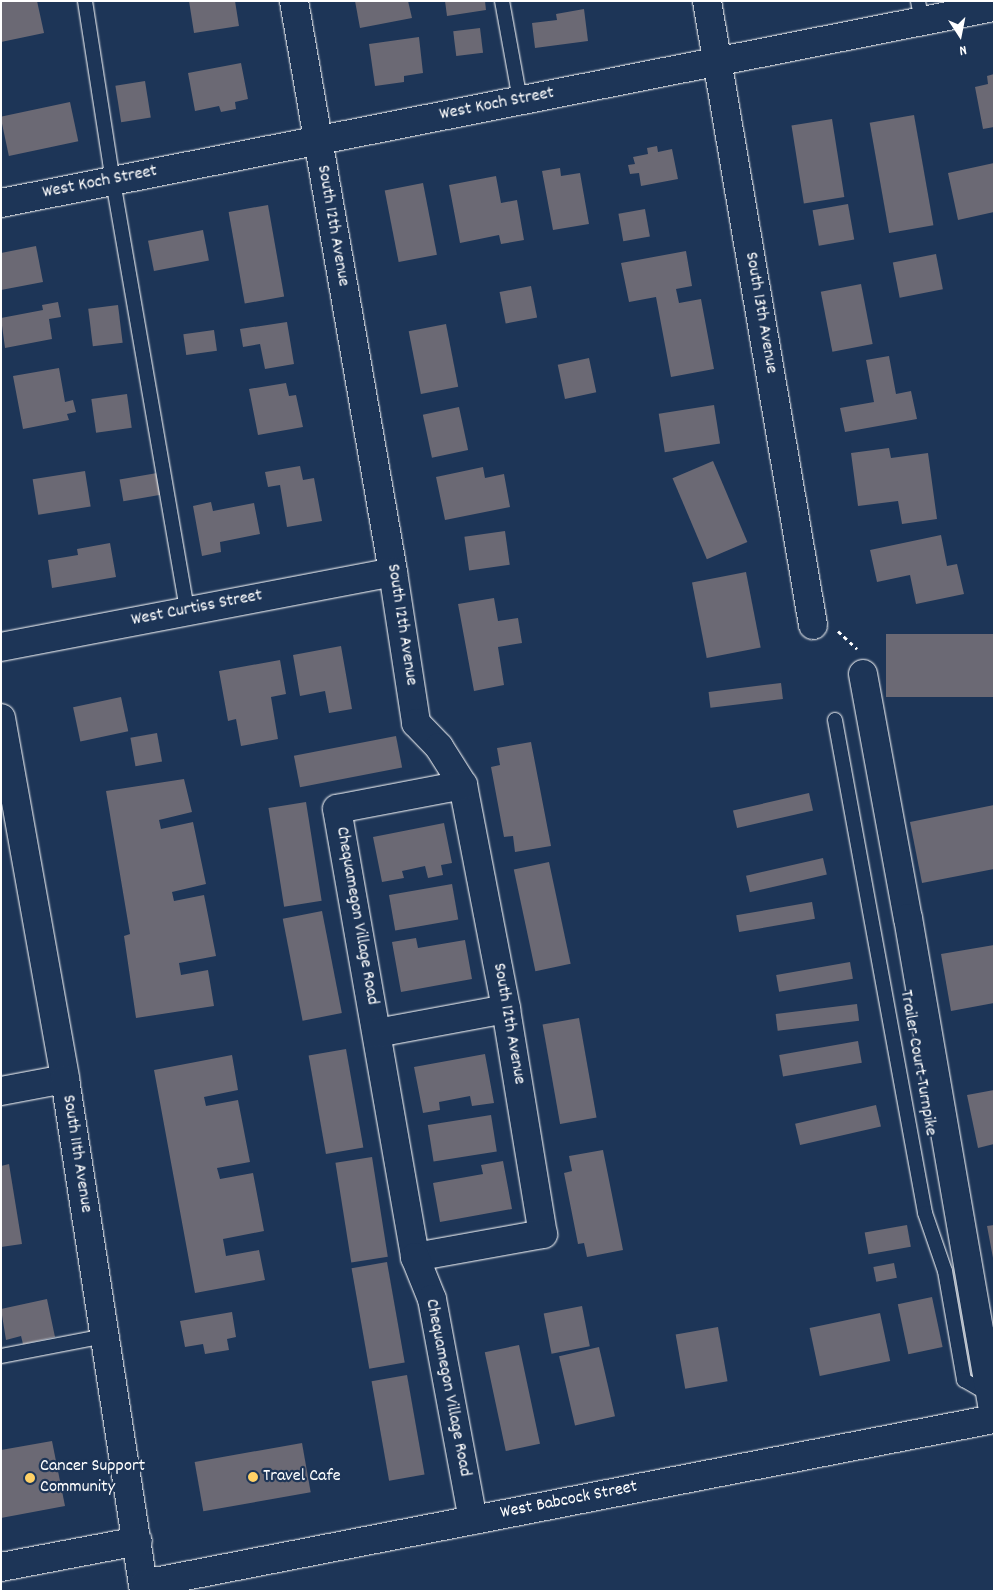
<!DOCTYPE html>
<style>
body{margin:0}
#map{position:relative;width:995px;height:1592px;overflow:hidden;background:#1d3557;font-family:Dekko,sans-serif}
div>[style]{position:absolute}
.building>*{inset:0;background:#6b6974;transform-origin:0 0}
.path>*{height:3px;margin-top:-1.5px;transform-origin:0;background:repeating-linear-gradient(90deg,#fff 0 4px,transparent 0 8px)}
.roads{filter:drop-shadow(0 0 1px #fff) drop-shadow(0 0 1px #fff)}
.service>*{height:14px;margin:-7px;padding:0 7px;transform-origin:7px;border-radius:7px;background:#1d3557}
.minor>*{height:28px;margin:-14px;padding:0 14px;transform-origin:14px;border-radius:14px;background:#1d3557}
.tertiary>*{height:28px;margin:-14px;padding:0 14px;transform-origin:14px;border-radius:14px;background:#1d3557}
.dots>*{width:14px;height:14px;translate:-50% -50%;box-sizing:border-box;border:2px solid #1d3557;border-radius:50%}
span{translate:-50% -50%;white-space:nowrap;text-align:center;line-height:1.15;-webkit-text-stroke:4.5px #1d3557;paint-order:stroke}
.street-label{font-size:18px;color:#fff}
.poi-label{font-size:18px;color:#fff}
.left{translate:0 -50%;text-align:left}
.frame{position:absolute;inset:0;border:2px solid #fff;pointer-events:none}
.north{position:absolute;left:935px;top:10px;width:50px;height:50px;-webkit-text-stroke:4px #1d3557;paint-order:stroke;rotate:169deg;font-size:14px;font-weight:700;line-height:20px;text-align:center;color:#fff}
.north::after{content:'';display:block;margin:auto;width:18px;height:22px;background:#fff;clip-path:polygon(50% 0,100% 100%,50% 72%,0 100%)}
</style>
<div id="map">
<div class="building">
<i style="clip-path:polygon(1px 1px,37px 1px,44px 33px,1px 42px)"></i>
<i style="clip-path:polygon(189px 1px,235px 1px,239px 26px,194px 33px)"></i>
<i style="clip-path:polygon(355px 1px,408px 1px,412px 18px,360px 28px)"></i>
<i style="clip-path:polygon(445px 1px,485px 1px,486px 10px,447px 16px)"></i>
<i style="clip-path:polygon(584px 9px,588px 41px,535px 48px,532px 23px,557px 20px,556px 14px)"></i>
<i style="left:480px;top:28px;width:25px;height:27px;rotate:83deg"></i>
<i style="clip-path:polygon(419px 37px,423px 73px,404px 76px,404px 82px,375px 86px,369px 44px)"></i>
<i style="clip-path:polygon(241px 63px,248px 99px,235px 102px,236px 109px,221px 112px,219px 106px,195px 111px,188px 73px)"></i>
<i style="clip-path:polygon(994px 74px,994px 127px,983px 129px,975px 87px,988px 84px,987px 76px)"></i>
<i style="left:145px;top:81px;width:37px;height:30px;rotate:81deg"></i>
<i style="left:70px;top:102px;width:40px;height:71px;rotate:78deg"></i>
<i style="left:914px;top:115px;width:112px;height:45px;rotate:80deg"></i>
<i style="left:832px;top:119px;width:79px;height:41px;rotate:81deg"></i>
<i style="clip-path:polygon(657px 146px,658px 152px,672px 149px,678px 179px,641px 186px,639px 173px,630px 174px,628px 165px,635px 164px,633px 157px,648px 154px,647px 148px)"></i>
<i style="clip-path:polygon(994px 163px,994px 212px,958px 220px,948px 173px)"></i>
<i style="clip-path:polygon(560px 168px,561px 176px,580px 173px,589px 224px,553px 230px,542px 171px)"></i>
<i style="clip-path:polygon(496px 176px,501px 203px,517px 200px,524px 240px,501px 244px,499px 235px,460px 243px,449px 185px)"></i>
<i style="left:423px;top:183px;width:73px;height:39px;rotate:79deg"></i>
<i style="left:848px;top:204px;width:36px;height:36px;rotate:80deg"></i>
<i style="left:268px;top:205px;width:93px;height:40px;rotate:80deg"></i>
<i style="left:645px;top:209px;width:28px;height:27px;rotate:80deg"></i>
<i style="left:203px;top:230px;width:31px;height:56px;rotate:79deg"></i>
<i style="clip-path:polygon(36px 246px,43px 282px,1px 290px,1px 253px)"></i>
<i style="clip-path:polygon(686px 251px,692px 286px,676px 289px,679px 303px,701px 299px,714px 369px,671px 377px,656px 297px,629px 302px,621px 263px)"></i>
<i style="left:936px;top:254px;width:36px;height:44px;rotate:79deg"></i>
<i style="left:861px;top:284px;width:61px;height:41px;rotate:79deg"></i>
<i style="left:531px;top:286px;width:32px;height:32px;rotate:79deg"></i>
<i style="clip-path:polygon(58px 302px,61px 317px,49px 319px,52px 339px,5px 348px,1px 318px,43px 310px,42px 305px)"></i>
<i style="left:118px;top:305px;width:38px;height:30px;rotate:83deg"></i>
<i style="clip-path:polygon(287px 322px,294px 364px,265px 369px,260px 344px,243px 347px,240px 329px)"></i>
<i style="left:446px;top:324px;width:64px;height:38px;rotate:79deg"></i>
<i style="left:214px;top:330px;width:21px;height:31px;rotate:82deg"></i>
<i style="clip-path:polygon(889px 356px,896px 394px,911px 391px,917px 419px,845px 432px,840px 408px,874px 402px,866px 360px)"></i>
<i style="left:589px;top:358px;width:35px;height:32px;rotate:78deg"></i>
<i style="clip-path:polygon(59px 368px,65px 402px,73px 400px,76px 412px,67px 414px,69px 420px,23px 429px,13px 376px)"></i>
<i style="clip-path:polygon(286px 383px,289px 396px,296px 395px,303px 427px,258px 435px,249px 389px)"></i>
<i style="left:127px;top:394px;width:34px;height:36px;rotate:82deg"></i>
<i style="left:714px;top:405px;width:39px;height:56px;rotate:81deg"></i>
<i style="left:459px;top:407px;width:44px;height:37px;rotate:78deg"></i>
<i style="clip-path:polygon(889px 448px,891px 458px,928px 453px,937px 519px,902px 524px,898px 501px,858px 506px,851px 453px)"></i>
<i style="left:713px;top:461px;width:88px;height:44px;rotate:67deg"></i>
<i style="clip-path:polygon(300px 466px,303px 480px,314px 478px,322px 521px,287px 527px,280px 485px,268px 487px,265px 472px)"></i>
<i style="clip-path:polygon(483px 467px,485px 478px,504px 474px,510px 507px,445px 520px,436px 477px)"></i>
<i style="left:85px;top:471px;width:36px;height:53px;rotate:81deg"></i>
<i style="left:157px;top:473px;width:22px;height:38px;rotate:80deg"></i>
<i style="clip-path:polygon(211px 502px,213px 511px,254px 503px,260px 534px,220px 542px,221px 552px,202px 556px,193px 506px)"></i>
<i style="left:505px;top:531px;width:34px;height:41px;rotate:82deg"></i>
<i style="clip-path:polygon(941px 535px,947px 566px,957px 564px,964px 594px,916px 604px,910px 575px,877px 582px,870px 550px)"></i>
<i style="clip-path:polygon(110px 543px,116px 577px,52px 588px,48px 560px,78px 555px,77px 549px)"></i>
<i style="left:746px;top:572px;width:77px;height:55px;rotate:79deg"></i>
<i style="clip-path:polygon(494px 598px,498px 621px,518px 618px,522px 643px,498px 647px,504px 685px,474px 691px,458px 604px)"></i>
<i style="left:994px;top:634px;width:63px;height:108px;rotate:90deg"></i>
<i style="clip-path:polygon(341px 646px,352px 709px,329px 713px,325px 691px,300px 696px,293px 655px)"></i>
<i style="clip-path:polygon(280px 660px,286px 694px,271px 697px,278px 739px,241px 746px,236px 719px,228px 721px,219px 671px)"></i>
<i style="left:781px;top:683px;width:16px;height:73px;rotate:83deg"></i>
<i style="left:121px;top:697px;width:35px;height:49px;rotate:78deg"></i>
<i style="left:157px;top:733px;width:29px;height:27px;rotate:80deg"></i>
<i style="left:396px;top:736px;width:32px;height:104px;rotate:79deg"></i>
<i style="clip-path:polygon(531px 742px,551px 846px,515px 852px,513px 836px,504px 837px,491px 767px,500px 765px,497px 748px)"></i>
<i style="clip-path:polygon(184px 779px,192px 812px,159px 820px,161px 829px,193px 822px,206px 884px,172px 892px,174px 901px,204px 895px,216px 956px,179px 963px,181px 975px,208px 970px,214px 1006px,136px 1018px,124px 936px,130px 934px,106px 791px)"></i>
<i style="left:809px;top:793px;width:18px;height:78px;rotate:77deg"></i>
<i style="left:306px;top:802px;width:100px;height:38px;rotate:81deg"></i>
<i style="clip-path:polygon(994px 805px,994px 869px,922px 883px,910px 822px)"></i>
<i style="clip-path:polygon(444px 823px,452px 863px,441px 865px,443px 875px,428px 878px,425px 866px,402px 871px,404px 878px,382px 882px,373px 837px)"></i>
<i style="left:823px;top:858px;width:17px;height:79px;rotate:77deg"></i>
<i style="left:549px;top:862px;width:104px;height:36px;rotate:78deg"></i>
<i style="left:452px;top:884px;width:36px;height:64px;rotate:80deg"></i>
<i style="left:812px;top:902px;width:17px;height:77px;rotate:80deg"></i>
<i style="left:322px;top:911px;width:104px;height:40px;rotate:79deg"></i>
<i style="clip-path:polygon(416px 938px,418px 948px,465px 940px,472px 979px,401px 992px,392px 942px)"></i>
<i style="clip-path:polygon(994px 945px,994px 1003px,951px 1011px,941px 954px)"></i>
<i style="left:850px;top:962px;width:17px;height:75px;rotate:80deg"></i>
<i style="left:857px;top:1004px;width:17px;height:82px;rotate:83deg"></i>
<i style="left:579px;top:1018px;width:101px;height:37px;rotate:80deg"></i>
<i style="left:858px;top:1041px;width:22px;height:80px;rotate:80deg"></i>
<i style="left:346px;top:1049px;width:100px;height:38px;rotate:80deg"></i>
<i style="clip-path:polygon(485px 1054px,494px 1103px,472px 1106px,470px 1096px,439px 1102px,440px 1110px,423px 1113px,414px 1067px)"></i>
<i style="clip-path:polygon(232px 1055px,238px 1090px,204px 1097px,206px 1106px,238px 1100px,250px 1162px,217px 1168px,220px 1179px,253px 1173px,264px 1231px,223px 1239px,226px 1256px,259px 1250px,265px 1280px,195px 1293px,154px 1070px)"></i>
<i style="clip-path:polygon(994px 1090px,994px 1144px,978px 1148px,967px 1095px)"></i>
<i style="left:876px;top:1105px;width:22px;height:83px;rotate:77deg"></i>
<i style="left:491px;top:1115px;width:37px;height:64px;rotate:81deg"></i>
<i style="clip-path:polygon(603px 1150px,623px 1250px,587px 1257px,584px 1243px,578px 1244px,564px 1173px,572px 1171px,569px 1156px)"></i>
<i style="left:372px;top:1157px;width:101px;height:37px;rotate:81deg"></i>
<i style="clip-path:polygon(503px 1161px,512px 1209px,440px 1222px,433px 1183px,483px 1174px,481px 1165px)"></i>
<i style="clip-path:polygon(9px 1164px,22px 1244px,1px 1247px,1px 1166px)"></i>
<i style="left:907px;top:1225px;width:22px;height:43px;rotate:80deg"></i>
<i style="clip-path:polygon(994px 1225px,994px 1258px,993px 1258px,987px 1226px)"></i>
<i style="left:387px;top:1262px;width:102px;height:36px;rotate:80deg"></i>
<i style="left:894px;top:1263px;width:15px;height:21px;rotate:79deg"></i>
<i style="left:932px;top:1297px;width:51px;height:35px;rotate:78deg"></i>
<i style="clip-path:polygon(47px 1299px,55px 1337px,23px 1344px,21px 1336px,6px 1340px,1px 1309px)"></i>
<i style="left:582px;top:1306px;width:41px;height:39px;rotate:79deg"></i>
<i style="clip-path:polygon(232px 1312px,236px 1337px,227px 1339px,229px 1350px,205px 1354px,203px 1344px,185px 1347px,180px 1321px)"></i>
<i style="left:880px;top:1313px;width:49px;height:72px;rotate:78deg"></i>
<i style="left:718px;top:1327px;width:55px;height:43px;rotate:80deg"></i>
<i style="left:519px;top:1345px;width:101px;height:35px;rotate:78deg"></i>
<i style="left:599px;top:1347px;width:71px;height:41px;rotate:77deg"></i>
<i style="left:407px;top:1375px;width:101px;height:36px;rotate:80deg"></i>
<i style="clip-path:polygon(52px 1441px,65px 1506px,1px 1518px,1px 1450px)"></i>
<i style="left:302px;top:1443px;width:50px;height:109px;rotate:80deg"></i>
</div>
<div class="path">
<i style="left:838px;top:631px;width:26px;rotate:43deg"></i>
</div>
<div class="roads">
<div class="service">
<i style="left:85px;top:1px;width:182px;rotate:81.2deg"></i>
<i style="left:113px;top:181px;width:436px;rotate:80.2deg"></i>
<i style="left:502px;top:1px;width:101px;rotate:79.7deg"></i>
<i style="left:918px;top:1px;width:20px;rotate:79deg"></i>
<i style="left:835px;top:720px;width:501px;rotate:79.65deg"></i>
<i style="left:925px;top:1213px;width:61px;rotate:71deg"></i>
<i style="left:945px;top:1271px;width:111px;rotate:80.1deg"></i>
<i style="left:964px;top:1380px;width:30px;rotate:30deg"></i>
<i style="left:1px;top:1356px;width:106px;rotate:-10.9deg"></i>
</div>
<div class="minor">
<i style="left:294px;top:1px;width:580px;rotate:80.16deg"></i>
<i style="left:393px;top:572px;width:153px;rotate:81.3deg"></i>
<i style="left:416px;top:723px;width:33px;rotate:46deg"></i>
<i style="left:439px;top:747px;width:45px;rotate:57.7deg"></i>
<i style="left:463px;top:785px;width:228px;rotate:79.1deg"></i>
<i style="left:506px;top:1009px;width:228px;rotate:80.7deg"></i>
<i style="left:543px;top:1234px;width:130px;rotate:169.8deg"></i>
<i style="left:707px;top:1px;width:633px;rotate:80.36deg"></i>
<i style="left:1px;top:203px;width:1012px;rotate:-11.17deg"></i>
<i style="left:1px;top:647px;width:399px;rotate:-10.8deg"></i>
<i style="left:863px;top:674px;width:248px;rotate:79.6deg"></i>
<i style="left:908px;top:918px;width:505px;rotate:80.2deg"></i>
<i style="left:463px;top:785px;width:128px;rotate:169.2deg"></i>
<i style="left:337px;top:809px;width:455px;rotate:80.1deg"></i>
<i style="left:415px;top:1257px;width:45px;rotate:68deg"></i>
<i style="left:432px;top:1299px;width:225px;rotate:79.5deg"></i>
<i style="left:377px;top:1033px;width:131px;rotate:-10.5deg"></i>
<i style="left:1px;top:1091px;width:65px;rotate:-10.6deg"></i>
</div>
<div class="tertiary">
<i style="left:1px;top:718px;width:367px;rotate:79.9deg"></i>
<i style="left:65px;top:1079px;width:518px;rotate:81.23deg"></i>
<i style="left:1px;top:1567px;width:139px;rotate:-10.7deg"></i>
<i style="left:144px;top:1584px;width:866px;rotate:-10.99deg"></i>
</div>
</div>
<div class="dots">
<i style="left:253px;top:1477px;background:#ffd166"></i>
<i style="left:30px;top:1478px;background:#ffd166"></i>
</div>
<div class="street-label">
<span style="left:497px;top:105px;rotate:-11deg">West Koch Street</span>
<span style="left:100px;top:183px;rotate:-11deg">West Koch Street</span>
<span style="left:332px;top:226px;rotate:80deg">South 12th Avenue</span>
<span style="left:760px;top:313px;rotate:80deg">South 13th Avenue</span>
<span style="left:197px;top:609px;rotate:-11deg">West Curtiss Street</span>
<span style="left:401px;top:625px;rotate:81deg">South 12th Avenue</span>
<span style="left:356px;top:916px;rotate:80deg">Chequamegon Village Road</span>
<span style="left:508px;top:1024px;rotate:80deg">South 12th Avenue</span>
<span style="left:917px;top:1063px;rotate:80deg">Trailer Court Turnpike</span>
<span style="left:76px;top:1154px;rotate:81deg">South 11th Avenue</span>
<span style="left:447px;top:1388px;rotate:79deg">Chequamegon Village Road</span>
<span style="left:569px;top:1501px;rotate:-11deg">West Babcock Street</span>
</div>
<div class="poi-label">
<span class="left" style="left:40px;top:1478px">Cancer Support<br>Community</span>
<span class="left" style="left:263px;top:1477px">Travel Cafe</span>
</div>
<div class="frame"></div>
<div class="north">N</div>
</div>
